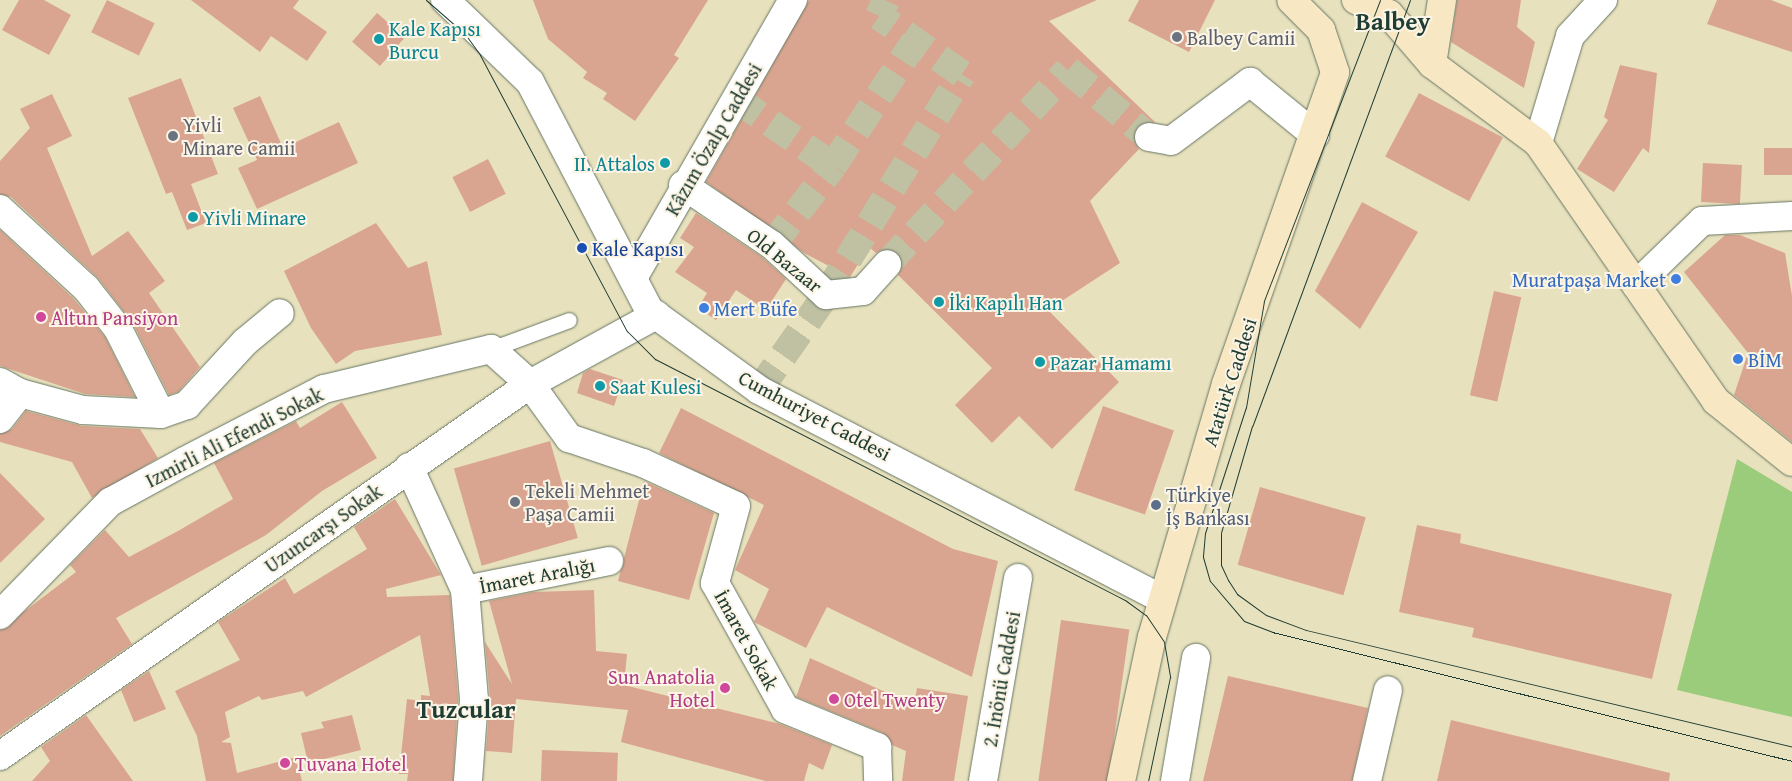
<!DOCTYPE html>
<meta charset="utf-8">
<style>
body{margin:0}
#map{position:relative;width:1792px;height:781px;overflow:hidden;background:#e8e1bd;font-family:"Gentium Book Plus",serif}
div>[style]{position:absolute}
.green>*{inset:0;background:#9bcc7b}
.building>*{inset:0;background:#d9a590;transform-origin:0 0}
.street-tunnel>*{height:28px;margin-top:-14px;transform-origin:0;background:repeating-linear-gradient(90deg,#c0c0a2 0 28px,transparent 0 42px)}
.roads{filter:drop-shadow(0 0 1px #657664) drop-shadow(0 0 1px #657664)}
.lane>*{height:15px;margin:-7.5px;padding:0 7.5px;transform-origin:7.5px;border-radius:7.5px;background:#fff}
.street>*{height:28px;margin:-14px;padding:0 14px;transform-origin:14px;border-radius:14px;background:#fff}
.secondary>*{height:28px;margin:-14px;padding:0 14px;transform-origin:14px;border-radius:14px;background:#f7e8c3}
.tram>*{height:1px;margin:-0.5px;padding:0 0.5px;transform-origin:0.5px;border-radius:0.5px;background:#1f3d34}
.dots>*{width:14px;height:14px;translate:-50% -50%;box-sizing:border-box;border:2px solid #fcf5e5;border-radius:50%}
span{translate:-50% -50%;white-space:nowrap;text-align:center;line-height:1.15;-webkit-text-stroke:4px #fcf5e5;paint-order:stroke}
.culture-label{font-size:20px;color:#0d838f}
.left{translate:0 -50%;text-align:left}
.right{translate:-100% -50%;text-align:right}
.worship-label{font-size:20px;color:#5b616d}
.street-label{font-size:20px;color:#1f3d34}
.transit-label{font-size:20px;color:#164399}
.shop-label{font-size:20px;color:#366cbe}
.hotel-label{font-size:20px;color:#b23c85}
.service-label{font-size:20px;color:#4e5e75}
.district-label{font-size:25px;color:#1f3d34;font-weight:700}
</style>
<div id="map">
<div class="green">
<i style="clip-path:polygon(1737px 459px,1792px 492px,1792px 717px,1677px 690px)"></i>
</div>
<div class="building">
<i style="clip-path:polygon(19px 0,44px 0,71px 15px,49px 55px,2px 30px)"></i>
<i style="left:107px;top:0;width:53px;height:36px;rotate:26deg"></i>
<i style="clip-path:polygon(191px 0,299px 0,293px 8px,327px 32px,307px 61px,271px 36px,260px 52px)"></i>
<i style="clip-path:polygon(533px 0,708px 0,674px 55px,679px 58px,635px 121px,603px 99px,607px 93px,583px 78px,587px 72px,548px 39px)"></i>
<i style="clip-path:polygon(809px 0,1097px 0,1049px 21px,1155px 122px,1137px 127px,1134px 142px,1139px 149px,1090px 201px,1120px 263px,1048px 310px,1119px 382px,1052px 449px,1019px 416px,992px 443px,955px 405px,992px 368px,898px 275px,902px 267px,897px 252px,883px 249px,876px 253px,869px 247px,850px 277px,804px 253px,706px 182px)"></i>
<i style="clip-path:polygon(1139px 0,1215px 0,1189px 52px,1128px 21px)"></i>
<i style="clip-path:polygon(1457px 0,1521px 0,1517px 27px,1535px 42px,1524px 88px,1451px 42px)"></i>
<i style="clip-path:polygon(1717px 0,1771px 0,1792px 8px,1792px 52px,1707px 24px)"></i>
<i style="left:377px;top:13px;width:37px;height:38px;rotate:41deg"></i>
<i style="clip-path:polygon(1620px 65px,1657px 73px,1649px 153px,1643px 148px,1614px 192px,1577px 169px,1608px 120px,1604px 117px)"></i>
<i style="clip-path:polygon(181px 78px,218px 174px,191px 184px,206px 223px,187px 230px,172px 192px,166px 194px,128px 98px)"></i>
<i style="left:1419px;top:93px;width:95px;height:72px;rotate:28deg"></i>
<i style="clip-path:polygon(52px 94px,72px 136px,47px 148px,92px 256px,128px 231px,165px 281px,149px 293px,200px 367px,178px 392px,169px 395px,132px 322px,98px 278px,11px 197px,0 194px,0 161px,30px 128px,20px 109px)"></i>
<i style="clip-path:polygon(260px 96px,283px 148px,339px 122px,358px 163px,257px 209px,238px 168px,257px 160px,233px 108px)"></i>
<i style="left:1764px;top:148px;width:28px;height:27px"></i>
<i style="left:488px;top:159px;width:39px;height:40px;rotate:63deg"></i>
<i style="left:1703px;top:163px;width:39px;height:39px;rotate:3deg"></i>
<i style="clip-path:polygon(1362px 202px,1418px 232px,1360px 329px,1315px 291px)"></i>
<i style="clip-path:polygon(696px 213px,762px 257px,786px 279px,766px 310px,736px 290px,716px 320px,698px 308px,707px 293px,675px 272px,694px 247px,680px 238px)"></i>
<i style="clip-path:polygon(376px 223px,408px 268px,427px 261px,442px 335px,355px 351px,336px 364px,311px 328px,284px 271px)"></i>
<i style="clip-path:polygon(0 230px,74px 299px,105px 337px,135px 397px,85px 394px,0 366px)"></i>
<i style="clip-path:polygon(1725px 235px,1740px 235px,1785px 253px,1792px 296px,1792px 442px,1734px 395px,1748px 353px,1684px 272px)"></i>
<i style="left:1494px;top:291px;width:28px;height:107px;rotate:13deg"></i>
<i style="clip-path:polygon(590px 369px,623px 380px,614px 406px,577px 393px,583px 373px)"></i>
<i style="clip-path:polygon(342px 402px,377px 458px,322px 491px,266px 535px,116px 618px,132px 644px,0 736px,0 630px,76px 572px,70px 565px,105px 530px,129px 557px,178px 531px,233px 499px,214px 463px,296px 421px,300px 428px)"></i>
<i style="left:1103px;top:406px;width:75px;height:89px;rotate:19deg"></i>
<i style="clip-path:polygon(681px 408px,953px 549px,998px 561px,972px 677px,827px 607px,806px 648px,754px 622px,769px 589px,735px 570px,764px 505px,659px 453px)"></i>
<i style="clip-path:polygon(26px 411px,82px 426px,140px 429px,158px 458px,92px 498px,72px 462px,0 442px,0 434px,12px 429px)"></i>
<i style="left:550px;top:441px;width:101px;height:100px;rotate:74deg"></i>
<i style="clip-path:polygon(0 473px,45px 519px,0 563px)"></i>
<i style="clip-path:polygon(644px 481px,714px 513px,689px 600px,618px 581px)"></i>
<i style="left:1260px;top:487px;width:110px;height:81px;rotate:16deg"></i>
<i style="clip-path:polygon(395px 499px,441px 575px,386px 589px,387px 597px,450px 595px,458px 699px,453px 781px,407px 781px,408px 774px,399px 774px,407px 699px,421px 701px,421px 695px,430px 696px,420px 635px,306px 697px,303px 691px,262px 700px,259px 696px,225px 712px,230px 737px,221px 742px,231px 743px,237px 773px,296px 757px,302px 781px,206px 781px,197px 736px,175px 691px,240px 660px,218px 622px,285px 578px,294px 594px,367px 549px,354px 527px)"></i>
<i style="clip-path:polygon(1417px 525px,1461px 534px,1460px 543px,1672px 594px,1652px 679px,1472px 637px,1474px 628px,1399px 612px)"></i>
<i style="clip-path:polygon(594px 590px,596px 651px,627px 654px,624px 685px,780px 724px,832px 745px,823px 770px,809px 763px,804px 781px,766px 781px,621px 742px,628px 710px,516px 699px,512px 753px,486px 751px,490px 698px,485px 642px,512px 684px,489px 601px,534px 592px)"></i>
<i style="left:1061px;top:620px;width:69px;height:164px;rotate:8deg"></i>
<i style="clip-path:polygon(810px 658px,914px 705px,917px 688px,968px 696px,954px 781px,902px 781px,906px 751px,892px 745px,883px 733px,796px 697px)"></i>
<i style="clip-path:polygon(149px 671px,166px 709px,134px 722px,121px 690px)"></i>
<i style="clip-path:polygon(1228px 676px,1368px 708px,1352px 781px,1203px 781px)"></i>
<i style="clip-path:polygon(86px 715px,133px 781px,32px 781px,50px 761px,41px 747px)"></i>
<i style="clip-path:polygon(352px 715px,361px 750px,308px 763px,301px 733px,324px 728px,321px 722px)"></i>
<i style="clip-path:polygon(1451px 720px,1670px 773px,1669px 781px,1437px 781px)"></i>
<i style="left:542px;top:750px;width:76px;height:31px;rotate:2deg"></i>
</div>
<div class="street-tunnel">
<i style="left:736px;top:99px;width:118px;rotate:34.6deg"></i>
<i style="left:772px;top:245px;width:100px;rotate:-52.3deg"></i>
<i style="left:833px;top:166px;width:149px;rotate:-56.7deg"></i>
<i style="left:887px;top:264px;width:265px;rotate:-47deg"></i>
<i style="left:1068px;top:70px;width:105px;rotate:39.6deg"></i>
<i style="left:759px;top:390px;width:116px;rotate:-54.8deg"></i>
<i style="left:826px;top:295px;width:259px;rotate:-58.4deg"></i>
<i style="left:962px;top:74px;width:101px;rotate:-145.1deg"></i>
<i style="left:879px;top:16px;width:17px;rotate:-66deg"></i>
</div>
<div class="roads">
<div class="lane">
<i style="left:491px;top:349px;width:83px;rotate:-20.4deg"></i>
</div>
<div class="street">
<i style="left:445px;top:0;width:118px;rotate:44deg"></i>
<i style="left:530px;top:82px;width:257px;rotate:62.4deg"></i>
<i style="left:649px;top:310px;width:136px;rotate:36deg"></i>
<i style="left:759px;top:390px;width:454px;rotate:27.4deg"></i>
<i style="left:1149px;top:137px;width:22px;rotate:10deg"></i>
<i style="left:1171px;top:141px;width:99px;rotate:-36.8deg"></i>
<i style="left:1250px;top:82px;width:84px;rotate:39.2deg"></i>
<i style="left:1538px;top:143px;width:112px;rotate:-73.3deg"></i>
<i style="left:1570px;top:36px;width:49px;rotate:-47.5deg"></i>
<i style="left:683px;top:185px;width:107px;rotate:34deg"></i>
<i style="left:772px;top:245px;width:74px;rotate:42.8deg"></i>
<i style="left:826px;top:295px;width:37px;rotate:-6deg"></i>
<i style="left:863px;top:291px;width:36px;rotate:-48deg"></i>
<i style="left:0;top:209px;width:117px;rotate:42.6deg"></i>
<i style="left:86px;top:288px;width:52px;rotate:52deg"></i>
<i style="left:118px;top:329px;width:95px;rotate:63.2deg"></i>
<i style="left:633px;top:278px;width:321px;rotate:-60.1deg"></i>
<i style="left:1636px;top:285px;width:92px;rotate:-44.1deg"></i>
<i style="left:1702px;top:221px;width:90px;rotate:-3.2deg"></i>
<i style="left:0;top:382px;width:23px;rotate:29deg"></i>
<i style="left:20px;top:393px;width:65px;rotate:15.1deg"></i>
<i style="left:83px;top:410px;width:78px;rotate:2.9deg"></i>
<i style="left:161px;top:414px;width:28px;rotate:-19deg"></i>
<i style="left:187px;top:405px;width:86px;rotate:-47.4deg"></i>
<i style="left:245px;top:342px;width:45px;rotate:-39.6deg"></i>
<i style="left:0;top:419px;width:33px;rotate:-52deg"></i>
<i style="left:409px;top:467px;width:135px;rotate:65.5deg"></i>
<i style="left:465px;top:590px;width:109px;rotate:85.3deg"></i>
<i style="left:474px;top:699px;width:82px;rotate:94.2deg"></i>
<i style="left:465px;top:590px;width:147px;rotate:-11.4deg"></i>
<i style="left:0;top:615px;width:158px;rotate:-45.8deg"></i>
<i style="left:110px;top:502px;width:85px;rotate:-28.7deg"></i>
<i style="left:185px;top:461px;width:157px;rotate:-27.4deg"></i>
<i style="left:324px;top:389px;width:172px;rotate:-13.5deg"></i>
<i style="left:491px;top:349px;width:52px;rotate:41.9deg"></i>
<i style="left:530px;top:384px;width:67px;rotate:54.2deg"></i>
<i style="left:569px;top:438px;width:78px;rotate:18.7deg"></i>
<i style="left:643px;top:463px;width:102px;rotate:24.8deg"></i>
<i style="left:736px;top:506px;width:80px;rotate:105.3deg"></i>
<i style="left:715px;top:583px;width:144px;rotate:60.9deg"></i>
<i style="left:785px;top:709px;width:100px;rotate:22.4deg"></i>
<i style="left:877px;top:747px;width:34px;rotate:88deg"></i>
<i style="left:0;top:756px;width:648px;rotate:-35.06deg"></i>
<i style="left:530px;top:384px;width:144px;rotate:-28.7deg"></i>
<i style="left:983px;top:781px;width:206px;rotate:-80.2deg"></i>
<i style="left:1175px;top:781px;width:125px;rotate:-80.3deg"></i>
<i style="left:1367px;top:781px;width:93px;rotate:-77deg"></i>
</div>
<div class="secondary">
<i style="left:1356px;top:0;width:36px;rotate:23deg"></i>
<i style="left:1389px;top:14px;width:66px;rotate:49.3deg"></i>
<i style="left:1432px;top:64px;width:132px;rotate:36.7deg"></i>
<i style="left:1538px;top:143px;width:313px;rotate:55.4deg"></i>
<i style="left:1716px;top:401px;width:97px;rotate:38.8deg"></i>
<i style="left:1432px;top:64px;width:65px;rotate:-81.1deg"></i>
<i style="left:1121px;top:781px;width:147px;rotate:-77.9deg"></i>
<i style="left:1152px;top:637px;width:264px;rotate:-73.7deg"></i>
<i style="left:1226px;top:384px;width:330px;rotate:-70.7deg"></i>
<i style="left:1335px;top:72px;width:44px;rotate:-108.4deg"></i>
<i style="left:1321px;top:30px;width:42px;rotate:-135deg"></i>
</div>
</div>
<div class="tram">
<i style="left:426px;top:0;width:52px;rotate:41.1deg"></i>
<i style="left:465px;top:34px;width:26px;rotate:54deg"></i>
<i style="left:480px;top:55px;width:313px;rotate:62deg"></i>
<i style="left:627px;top:331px;width:40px;rotate:45deg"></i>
<i style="left:655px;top:359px;width:528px;rotate:27.15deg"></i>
<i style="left:1125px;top:600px;width:26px;rotate:36deg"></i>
<i style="left:1146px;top:615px;width:32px;rotate:56deg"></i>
<i style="left:1164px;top:642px;width:36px;rotate:80deg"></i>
<i style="left:1170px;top:677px;width:106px;rotate:101.9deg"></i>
<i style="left:1380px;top:0;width:323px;rotate:111.1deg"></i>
<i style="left:1264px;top:301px;width:108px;rotate:99.6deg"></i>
<i style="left:1246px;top:407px;width:133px;rotate:108deg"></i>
<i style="left:1205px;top:533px;width:24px;rotate:95deg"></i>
<i style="left:1203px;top:557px;width:25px;rotate:74deg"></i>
<i style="left:1210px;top:581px;width:52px;rotate:49.6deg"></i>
<i style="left:1244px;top:621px;width:30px;rotate:21deg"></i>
<i style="left:1272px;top:632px;width:536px;rotate:13.93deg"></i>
<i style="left:1410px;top:0;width:454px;rotate:110.3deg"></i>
<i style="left:1252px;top:426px;width:111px;rotate:106.2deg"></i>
<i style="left:1221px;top:533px;width:32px;rotate:90deg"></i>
<i style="left:1221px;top:565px;width:17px;rotate:65deg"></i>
<i style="left:1228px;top:580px;width:17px;rotate:57deg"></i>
<i style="left:1237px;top:594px;width:36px;rotate:36deg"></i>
<i style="left:1266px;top:615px;width:43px;rotate:20.6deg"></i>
<i style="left:1306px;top:630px;width:500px;rotate:13.5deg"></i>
</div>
<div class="dots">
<i style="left:1177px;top:37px;background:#6b7280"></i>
<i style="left:379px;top:39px;background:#0f9aa8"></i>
<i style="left:173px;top:136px;background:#6b7280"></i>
<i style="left:665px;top:163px;background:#0f9aa8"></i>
<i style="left:193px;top:217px;background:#0f9aa8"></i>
<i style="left:582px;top:248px;background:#1a4fb4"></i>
<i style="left:1676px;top:279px;background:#3f7fe0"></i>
<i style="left:939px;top:302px;background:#0f9aa8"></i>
<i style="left:704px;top:308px;background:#3f7fe0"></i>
<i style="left:41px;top:317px;background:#d1479c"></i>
<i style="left:1738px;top:359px;background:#3f7fe0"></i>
<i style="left:1040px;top:362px;background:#0f9aa8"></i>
<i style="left:600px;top:386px;background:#0f9aa8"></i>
<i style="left:515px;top:502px;background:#6b7280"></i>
<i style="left:1156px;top:505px;background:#5c6f8a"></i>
<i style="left:725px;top:688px;background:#d1479c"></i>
<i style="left:834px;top:699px;background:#d1479c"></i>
<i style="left:285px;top:763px;background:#d1479c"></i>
</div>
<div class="culture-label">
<span class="left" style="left:389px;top:40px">Kale Kapısı<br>Burcu</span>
<span class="right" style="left:655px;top:163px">II. Attalos</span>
<span class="left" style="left:203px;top:217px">Yivli Minare</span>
<span class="left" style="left:949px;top:302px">İki Kapılı Han</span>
<span class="left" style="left:1050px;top:362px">Pazar Hamamı</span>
<span class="left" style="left:610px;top:386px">Saat Kulesi</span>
</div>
<div class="worship-label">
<span class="left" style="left:1187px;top:37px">Balbey Camii</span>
<span class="left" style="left:183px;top:136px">Yivli<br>Minare Camii</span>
<span class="left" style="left:525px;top:502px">Tekeli Mehmet<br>Paşa Camii</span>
</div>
<div class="street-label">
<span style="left:713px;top:139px;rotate:-60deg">Kâzım Özalp Caddesi</span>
<span style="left:785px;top:260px;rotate:39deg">Old Bazaar</span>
<span style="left:1229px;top:382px;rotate:-72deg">Atatürk Caddesi</span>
<span style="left:815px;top:415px;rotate:28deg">Cumhuriyet Caddesi</span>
<span style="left:234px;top:437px;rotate:-27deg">Izmirli Ali Efendi Sokak</span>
<span style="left:323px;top:528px;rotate:-35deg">Uzuncarşı Sokak</span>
<span style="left:537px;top:575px;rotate:-11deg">İmaret Aralığı</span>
<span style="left:747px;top:640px;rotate:61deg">İmaret Sokak</span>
<span style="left:1001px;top:679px;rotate:-80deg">2. İnönü Caddesi</span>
</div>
<div class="transit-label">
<span class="left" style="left:592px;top:248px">Kale Kapısı</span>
</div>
<div class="shop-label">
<span class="right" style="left:1666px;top:279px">Muratpaşa Market</span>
<span class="left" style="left:714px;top:308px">Mert Büfe</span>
<span class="left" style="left:1748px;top:359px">BİM</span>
</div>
<div class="hotel-label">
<span class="left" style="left:51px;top:317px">Altun Pansiyon</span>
<span class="right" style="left:715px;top:688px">Sun Anatolia<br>Hotel</span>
<span class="left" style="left:844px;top:699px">Otel Twenty</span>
<span class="left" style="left:295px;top:763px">Tuvana Hotel</span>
</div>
<div class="service-label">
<span class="left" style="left:1166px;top:506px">Türkiye<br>İş Bankası</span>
</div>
<div class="district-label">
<span style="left:1393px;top:21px">Balbey</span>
<span style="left:466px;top:709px">Tuzcular</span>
</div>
</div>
